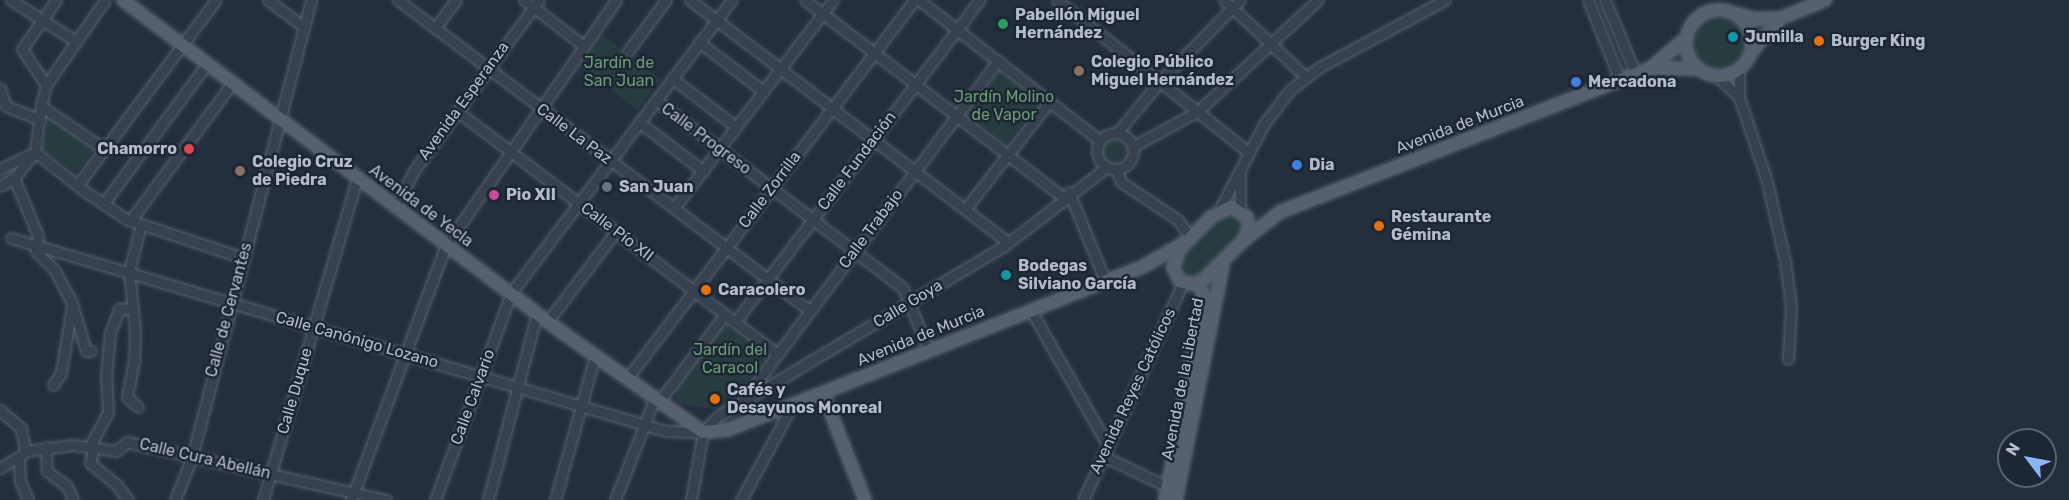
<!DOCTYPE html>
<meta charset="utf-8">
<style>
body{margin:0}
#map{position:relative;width:2069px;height:500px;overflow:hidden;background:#242f3e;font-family:Rubik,sans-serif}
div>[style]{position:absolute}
.green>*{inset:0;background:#263c3f;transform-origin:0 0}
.round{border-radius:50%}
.roads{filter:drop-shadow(0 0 2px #565f6c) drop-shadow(0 0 2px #565f6c)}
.minor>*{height:9px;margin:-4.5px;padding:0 4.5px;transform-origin:4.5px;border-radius:4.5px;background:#38414e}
.minor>.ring{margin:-4.5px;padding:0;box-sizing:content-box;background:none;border:9px solid #38414e;border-radius:50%}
.major>*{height:12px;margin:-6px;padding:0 6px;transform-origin:6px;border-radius:6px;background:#56606e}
.major>.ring{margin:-6px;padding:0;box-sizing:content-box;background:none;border:12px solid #56606e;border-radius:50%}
.dots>*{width:16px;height:16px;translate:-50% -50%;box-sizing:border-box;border:3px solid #1d2633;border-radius:50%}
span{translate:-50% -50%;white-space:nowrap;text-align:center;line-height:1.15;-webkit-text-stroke:5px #1d2633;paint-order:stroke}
.poi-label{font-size:16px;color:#b4bcc9;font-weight:700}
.left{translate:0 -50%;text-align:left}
.right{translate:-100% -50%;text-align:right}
.park-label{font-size:16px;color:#6b9a76}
.street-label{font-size:16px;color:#b4bcc9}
.north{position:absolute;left:1997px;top:428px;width:60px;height:60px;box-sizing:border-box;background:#1d2633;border:2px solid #59626f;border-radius:50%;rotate:302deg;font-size:16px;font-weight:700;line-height:24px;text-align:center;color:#b4bcc9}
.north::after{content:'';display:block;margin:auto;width:21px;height:27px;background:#8ab4f8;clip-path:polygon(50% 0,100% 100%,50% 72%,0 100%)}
</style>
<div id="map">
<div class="green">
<i class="round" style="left:1691px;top:15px;width:56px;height:56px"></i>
<i style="left:601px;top:34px;width:75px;height:39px;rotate:37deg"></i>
<i style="left:1000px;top:71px;width:50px;height:54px;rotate:38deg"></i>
<i style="clip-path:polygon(49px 116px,94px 150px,76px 173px,42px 150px)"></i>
<i class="round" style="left:1102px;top:139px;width:24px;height:24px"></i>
<i style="clip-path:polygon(1228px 213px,1237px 214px,1244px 224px,1240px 235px,1210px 269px,1194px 279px,1184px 277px,1179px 273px,1179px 260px,1187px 247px)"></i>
<i style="clip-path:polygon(724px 322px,766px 351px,767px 357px,731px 403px,720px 410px,677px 403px,675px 387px)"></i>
</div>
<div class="roads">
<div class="minor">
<i style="left:11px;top:0;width:78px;rotate:32.5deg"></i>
<i style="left:268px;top:0;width:45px;rotate:36.9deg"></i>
<i style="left:398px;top:0;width:515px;rotate:37.03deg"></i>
<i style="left:524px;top:0;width:76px;rotate:37.5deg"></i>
<i style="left:690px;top:0;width:400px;rotate:37.3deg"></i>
<i style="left:805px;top:0;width:325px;rotate:37.4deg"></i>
<i style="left:919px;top:0;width:229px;rotate:37.9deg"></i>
<i style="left:1057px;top:0;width:244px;rotate:38.5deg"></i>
<i style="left:1224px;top:0;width:112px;rotate:43.2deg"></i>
<i style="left:1588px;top:0;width:86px;rotate:68.2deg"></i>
<i style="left:1605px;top:0;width:81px;rotate:67.5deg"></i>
<i style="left:435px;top:28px;width:35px;rotate:-53deg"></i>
<i style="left:699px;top:42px;width:81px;rotate:37.4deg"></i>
<i style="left:628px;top:51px;width:64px;rotate:-53.3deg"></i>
<i style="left:1739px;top:69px;width:28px;rotate:90deg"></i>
<i style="left:1739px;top:97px;width:85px;rotate:71.6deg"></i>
<i style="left:1766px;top:178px;width:85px;rotate:77.1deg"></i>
<i style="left:1785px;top:261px;width:45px;rotate:82.4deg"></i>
<i style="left:1791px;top:306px;width:53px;rotate:93.2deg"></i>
<i style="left:1718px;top:77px;width:29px;rotate:44deg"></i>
<i style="left:672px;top:78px;width:81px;rotate:37.4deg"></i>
<i style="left:46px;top:85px;width:43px;rotate:-123.7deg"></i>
<i style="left:22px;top:49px;width:60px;rotate:-55.2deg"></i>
<i style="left:0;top:88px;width:19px;rotate:72deg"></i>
<i style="left:6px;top:106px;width:37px;rotate:22deg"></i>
<i style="left:656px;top:100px;width:310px;rotate:37.3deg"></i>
<i style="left:903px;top:288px;width:68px;rotate:67.6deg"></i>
<i style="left:41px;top:106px;width:22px;rotate:-77deg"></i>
<i style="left:46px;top:85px;width:103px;rotate:-55.2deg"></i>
<i style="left:457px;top:111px;width:400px;rotate:37.2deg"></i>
<i style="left:639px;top:122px;width:81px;rotate:37.4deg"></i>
<i style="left:1117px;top:133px;width:67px;rotate:-50.4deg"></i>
<i style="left:1160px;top:81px;width:114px;rotate:-45.4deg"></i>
<i class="ring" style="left:1097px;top:133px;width:27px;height:27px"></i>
<i style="left:1132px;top:147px;width:75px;rotate:-28.6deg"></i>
<i style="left:1198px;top:111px;width:163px;rotate:-42.8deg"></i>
<i style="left:104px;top:149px;width:76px;rotate:-145.7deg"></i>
<i style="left:41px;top:106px;width:46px;rotate:97.4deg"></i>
<i style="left:35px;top:152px;width:61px;rotate:38.4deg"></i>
<i style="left:83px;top:190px;width:52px;rotate:34deg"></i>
<i style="left:126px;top:219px;width:123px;rotate:18.4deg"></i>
<i style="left:0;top:169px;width:34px;rotate:-26deg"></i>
<i style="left:1116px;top:169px;width:14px;rotate:69deg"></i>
<i style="left:1121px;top:182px;width:69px;rotate:33.7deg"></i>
<i style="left:1178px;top:220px;width:21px;rotate:55deg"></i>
<i style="left:1240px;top:175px;width:35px;rotate:90deg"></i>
<i style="left:14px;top:178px;width:63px;rotate:67.5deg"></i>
<i style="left:38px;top:236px;width:15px;rotate:98deg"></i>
<i style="left:36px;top:251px;width:28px;rotate:46deg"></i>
<i style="left:55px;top:271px;width:36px;rotate:62deg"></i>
<i style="left:72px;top:303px;width:50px;rotate:73.7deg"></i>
<i style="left:86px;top:351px;width:5px"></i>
<i style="left:79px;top:183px;width:229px;rotate:-53.2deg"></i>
<i style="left:0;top:186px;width:16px;rotate:-30deg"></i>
<i style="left:14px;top:178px;width:33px;rotate:-51deg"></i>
<i style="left:1069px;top:192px;width:95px;rotate:67.8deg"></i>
<i style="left:104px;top:203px;width:173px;rotate:-53.5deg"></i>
<i style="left:396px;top:206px;width:38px;rotate:-63deg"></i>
<i style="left:413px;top:172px;width:213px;rotate:-53.8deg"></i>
<i style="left:674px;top:208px;width:262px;rotate:-52.6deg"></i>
<i style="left:966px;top:208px;width:135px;rotate:-51.9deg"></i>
<i style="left:1218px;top:212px;width:99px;rotate:-62.4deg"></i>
<i style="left:1264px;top:124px;width:43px;rotate:-52.6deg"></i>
<i style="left:1290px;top:90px;width:36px;rotate:-38deg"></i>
<i style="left:1318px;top:68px;width:144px;rotate:-28.2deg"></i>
<i style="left:130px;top:221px;width:172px;rotate:-53.5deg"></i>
<i style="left:11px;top:238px;width:683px;rotate:16.42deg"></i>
<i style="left:666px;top:431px;width:37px;rotate:2deg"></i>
<i style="left:1030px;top:309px;width:158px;rotate:60.3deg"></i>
<i style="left:548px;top:321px;width:113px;rotate:-52.9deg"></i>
<i style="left:735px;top:322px;width:404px;rotate:-52.8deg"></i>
<i style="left:626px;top:380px;width:477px;rotate:-52.8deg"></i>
<i style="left:53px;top:385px;width:14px;rotate:-56deg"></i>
<i style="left:61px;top:373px;width:68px;rotate:-80.7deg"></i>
<i style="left:747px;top:395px;width:418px;rotate:-53.1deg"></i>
<i style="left:658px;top:403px;width:111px;rotate:-53deg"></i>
<i style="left:138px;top:407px;width:15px;rotate:-138deg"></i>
<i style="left:127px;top:397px;width:37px;rotate:-79deg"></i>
<i style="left:134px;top:361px;width:31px;rotate:-88deg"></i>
<i style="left:135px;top:330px;width:58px;rotate:-95.9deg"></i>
<i style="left:129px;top:272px;width:49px;rotate:-76deg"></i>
<i style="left:0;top:410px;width:28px;rotate:41deg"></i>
<i style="left:21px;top:428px;width:23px;rotate:80deg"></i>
<i style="left:90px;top:446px;width:38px;rotate:-62deg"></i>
<i style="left:108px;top:412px;width:36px;rotate:-93deg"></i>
<i style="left:106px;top:376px;width:43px;rotate:-84.7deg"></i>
<i style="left:110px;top:333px;width:26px;rotate:-69deg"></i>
<i style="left:119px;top:309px;width:13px;rotate:-4deg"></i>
<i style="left:46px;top:447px;width:24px;rotate:88deg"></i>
<i style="left:47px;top:471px;width:25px;rotate:37deg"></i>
<i style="left:67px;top:486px;width:15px;rotate:67deg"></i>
<i style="left:94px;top:447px;width:16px;rotate:104deg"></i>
<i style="left:90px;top:463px;width:33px;rotate:39deg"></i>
<i style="left:116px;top:484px;width:20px;rotate:53deg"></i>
<i style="left:25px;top:451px;width:48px;rotate:-7.1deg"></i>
<i style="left:73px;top:445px;width:43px;rotate:7.9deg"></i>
<i style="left:116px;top:451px;width:14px;rotate:-39deg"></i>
<i style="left:127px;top:442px;width:266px;rotate:12.6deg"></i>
<i style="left:1103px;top:456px;width:72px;rotate:25.5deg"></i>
<i style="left:19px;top:458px;width:23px;rotate:88deg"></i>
<i style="left:20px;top:481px;width:21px;rotate:67deg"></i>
<i style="left:0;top:468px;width:26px;rotate:-31deg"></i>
<i style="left:175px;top:500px;width:46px;rotate:-68.4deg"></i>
<i style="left:192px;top:457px;width:472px;rotate:-75.4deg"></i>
<i style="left:263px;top:500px;width:335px;rotate:-73.7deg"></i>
<i style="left:351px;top:500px;width:272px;rotate:-69.6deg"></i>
<i style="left:446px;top:245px;width:298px;rotate:-55.2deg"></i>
<i style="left:435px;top:500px;width:221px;rotate:-69.8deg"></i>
<i style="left:511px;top:293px;width:367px;rotate:-53deg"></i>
<i style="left:488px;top:500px;width:193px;rotate:-75.3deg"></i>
<i style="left:555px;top:500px;width:149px;rotate:-74.5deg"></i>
<i style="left:615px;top:500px;width:107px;rotate:-68.7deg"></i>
<i style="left:691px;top:500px;width:69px;rotate:-80deg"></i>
<i style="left:703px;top:432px;width:21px;rotate:-47deg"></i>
<i style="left:717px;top:417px;width:334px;rotate:-30.8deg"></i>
<i style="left:1004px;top:246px;width:130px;rotate:-37.5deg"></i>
<i style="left:741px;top:500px;width:109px;rotate:-61.6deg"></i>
<i style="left:1083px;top:500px;width:239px;rotate:-65.3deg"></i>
</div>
<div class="major">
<i style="left:123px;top:0;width:543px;rotate:37.14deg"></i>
<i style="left:556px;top:328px;width:180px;rotate:35.3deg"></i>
<i style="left:703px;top:432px;width:24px;rotate:-5deg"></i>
<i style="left:727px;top:430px;width:132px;rotate:-21.3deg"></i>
<i style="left:850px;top:382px;width:314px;rotate:-21.5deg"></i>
<i style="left:1142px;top:267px;width:48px;rotate:-29.7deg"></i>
<i class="ring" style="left:1686px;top:10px;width:54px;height:54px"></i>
<i style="left:1738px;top:14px;width:18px;rotate:16deg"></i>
<i style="left:1755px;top:19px;width:26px;rotate:-2deg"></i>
<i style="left:1781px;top:18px;width:48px;rotate:-22.2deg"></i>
<i style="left:1753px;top:50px;width:41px;rotate:-48.9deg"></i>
<i style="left:1652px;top:68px;width:46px;rotate:1.2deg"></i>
<i style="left:1231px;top:207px;width:19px;rotate:32deg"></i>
<i style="left:1247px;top:217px;width:11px;rotate:80deg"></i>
<i style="left:1249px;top:228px;width:14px;rotate:115deg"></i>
<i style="left:1243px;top:241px;width:57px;rotate:135.7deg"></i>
<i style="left:1202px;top:281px;width:11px;rotate:165deg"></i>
<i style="left:1191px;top:284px;width:11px;rotate:-165deg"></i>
<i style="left:1180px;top:281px;width:15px;rotate:-118deg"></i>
<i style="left:1173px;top:268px;width:20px;rotate:-70deg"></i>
<i style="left:1180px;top:249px;width:45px;rotate:-45.9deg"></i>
<i style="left:1211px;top:217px;width:22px;rotate:-27deg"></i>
<i style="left:1243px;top:241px;width:47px;rotate:-38.1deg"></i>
<i style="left:1280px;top:212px;width:398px;rotate:-21.2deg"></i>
<i style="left:1651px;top:68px;width:46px;rotate:-40.6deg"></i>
<i style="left:823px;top:393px;width:115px;rotate:68.6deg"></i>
<i style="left:1165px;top:500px;width:205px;rotate:-79deg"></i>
<i style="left:1204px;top:299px;width:17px;rotate:-107deg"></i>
<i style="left:1176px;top:500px;width:240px;rotate:-78.7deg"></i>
</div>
</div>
<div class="dots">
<i style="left:1003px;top:24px;background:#2e9e5b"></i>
<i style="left:1733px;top:37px;background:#0f9aa8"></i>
<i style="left:1819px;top:41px;background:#e8710a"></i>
<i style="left:1079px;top:71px;background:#8d6e63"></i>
<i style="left:1576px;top:82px;background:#3f7fe0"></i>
<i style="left:189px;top:149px;background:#e0444e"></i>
<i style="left:1297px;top:165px;background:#3f7fe0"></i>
<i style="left:240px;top:171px;background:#8d6e63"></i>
<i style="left:607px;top:187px;background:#6b7280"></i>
<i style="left:494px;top:195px;background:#d1479c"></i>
<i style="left:1379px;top:226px;background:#e8710a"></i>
<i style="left:1006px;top:275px;background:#0f9aa8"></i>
<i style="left:706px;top:290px;background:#e8710a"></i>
<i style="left:715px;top:399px;background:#e8710a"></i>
</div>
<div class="poi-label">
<span class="left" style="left:1015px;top:24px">Pabellón Miguel<br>Hernández</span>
<span class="left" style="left:1745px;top:37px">Jumilla</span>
<span class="left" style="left:1831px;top:41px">Burger King</span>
<span class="left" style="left:1091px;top:71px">Colegio Público<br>Miguel Hernández</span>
<span class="left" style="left:1588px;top:82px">Mercadona</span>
<span class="right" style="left:177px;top:149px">Chamorro</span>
<span class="left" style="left:252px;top:171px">Colegio Cruz<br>de Piedra</span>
<span class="left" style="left:1309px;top:165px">Dia</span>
<span class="left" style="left:619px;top:187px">San Juan</span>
<span class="left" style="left:506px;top:195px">Pio XII</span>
<span class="left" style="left:1391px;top:226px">Restaurante<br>Gémina</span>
<span class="left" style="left:1018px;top:275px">Bodegas<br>Silviano García</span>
<span class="left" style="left:718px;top:290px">Caracolero</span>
<span class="left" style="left:727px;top:399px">Cafés y<br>Desayunos Monreal</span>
</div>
<div class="park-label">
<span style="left:619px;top:72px">Jardín de<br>San Juan</span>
<span style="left:1004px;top:106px">Jardín Molino<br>de Vapor</span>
<span style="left:730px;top:359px">Jardín del<br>Caracol</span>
</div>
<div class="street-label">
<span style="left:464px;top:101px;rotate:-54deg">Avenida Esperanza</span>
<span style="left:1460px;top:125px;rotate:-21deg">Avenida de Murcia</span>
<span style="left:574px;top:134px;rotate:37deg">Calle La Paz</span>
<span style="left:706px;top:139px;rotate:37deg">Calle Progreso</span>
<span style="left:857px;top:161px;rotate:-53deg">Calle Fundación</span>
<span style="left:770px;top:190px;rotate:-53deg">Calle Zorrilla</span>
<span style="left:421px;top:206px;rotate:37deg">Avenida de Yecla</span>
<span style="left:871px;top:229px;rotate:-53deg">Calle Trabajo</span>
<span style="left:617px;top:232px;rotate:37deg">Calle Pío XII</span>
<span style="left:908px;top:304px;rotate:-31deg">Calle Goya</span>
<span style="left:229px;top:310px;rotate:-75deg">Calle de Cervantes</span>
<span style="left:921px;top:336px;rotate:-22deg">Avenida de Murcia</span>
<span style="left:357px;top:340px;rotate:16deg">Calle Canónigo Lozano</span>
<span style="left:1183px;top:379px;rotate:-79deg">Avenida de la Libertad</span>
<span style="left:295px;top:391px;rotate:-74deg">Calle Duque</span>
<span style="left:1133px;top:391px;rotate:-65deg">Avenida Reyes Católicos</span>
<span style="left:473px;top:397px;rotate:-70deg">Calle Calvario</span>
<span style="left:205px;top:459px;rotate:13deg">Calle Cura Abellán</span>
</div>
<div class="north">N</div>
</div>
